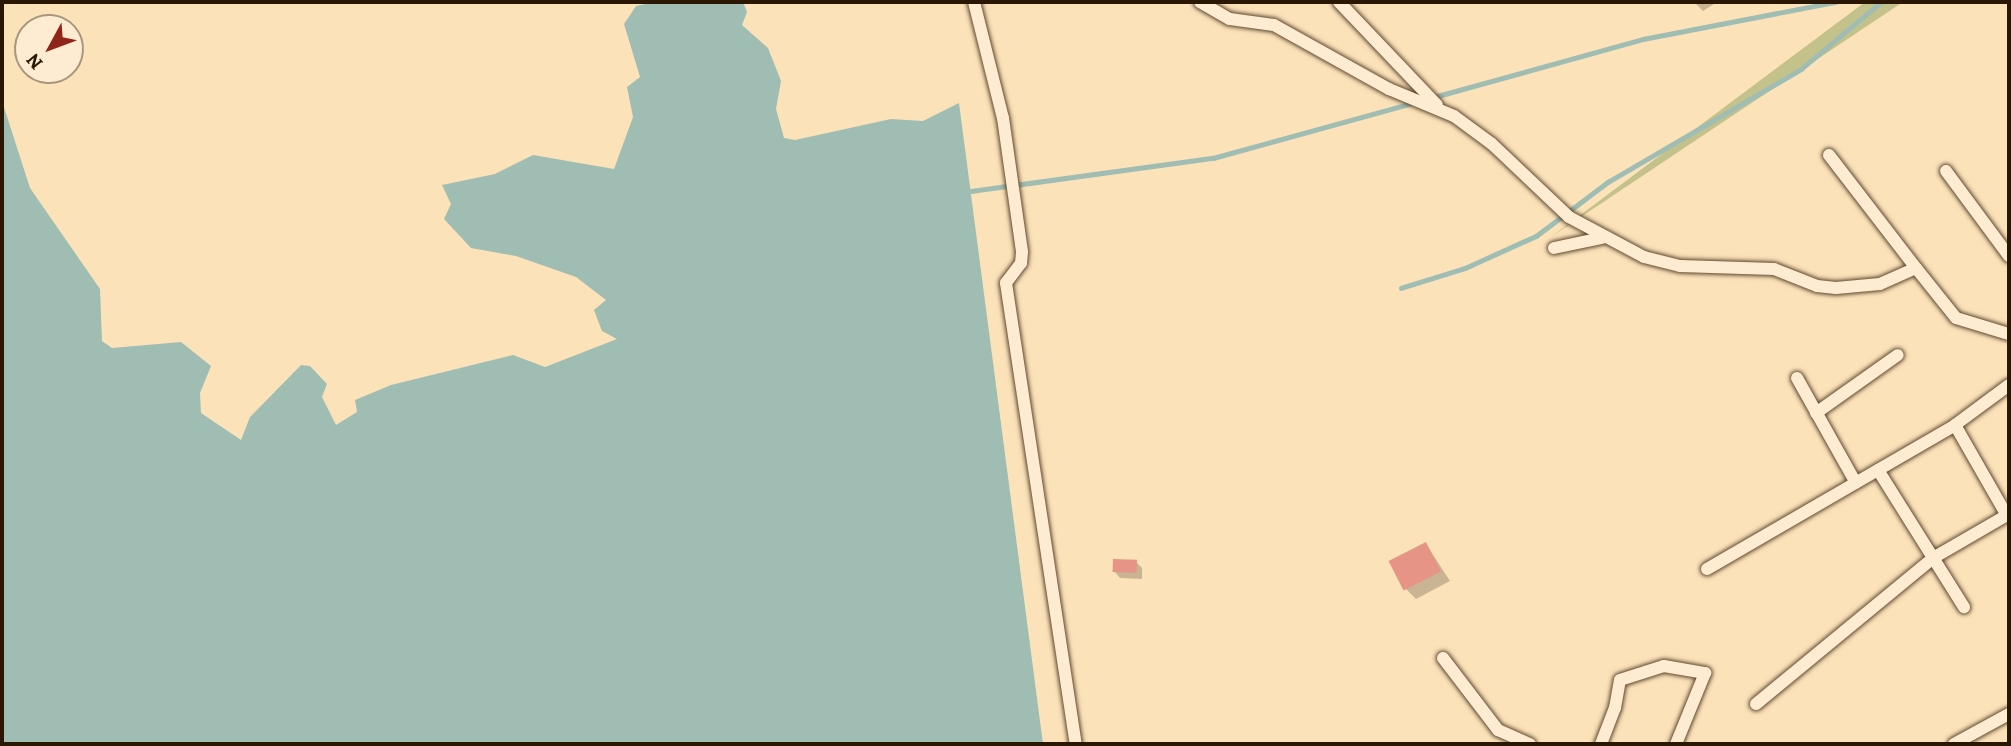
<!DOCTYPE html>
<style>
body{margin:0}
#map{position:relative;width:2011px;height:746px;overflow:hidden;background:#fce2b9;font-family:Alegreya,serif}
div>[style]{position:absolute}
.green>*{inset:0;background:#c4c28b}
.water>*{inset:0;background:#9fbdb2}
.shadow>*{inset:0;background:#0003}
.stream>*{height:4.5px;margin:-2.25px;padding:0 2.25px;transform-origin:2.25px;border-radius:2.25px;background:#9fbdb2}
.building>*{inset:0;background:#e59485;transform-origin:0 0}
.roads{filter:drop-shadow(0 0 2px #5f4930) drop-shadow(0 0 2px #5f4930)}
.minor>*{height:12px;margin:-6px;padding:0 6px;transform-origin:6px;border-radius:6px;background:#fdecd2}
span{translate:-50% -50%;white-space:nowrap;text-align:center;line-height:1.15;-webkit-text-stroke:7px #fdecd2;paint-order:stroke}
.frame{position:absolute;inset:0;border:4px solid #2b1603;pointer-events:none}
.north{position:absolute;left:14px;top:14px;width:70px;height:70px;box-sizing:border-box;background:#fdecd2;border:2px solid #a9967f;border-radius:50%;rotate:229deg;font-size:19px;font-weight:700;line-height:28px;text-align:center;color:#2b1603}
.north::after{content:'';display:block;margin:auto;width:24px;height:32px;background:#8f2418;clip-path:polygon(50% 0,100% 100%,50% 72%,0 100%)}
</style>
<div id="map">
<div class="green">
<i style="clip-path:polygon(1865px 2px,1903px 2px,1551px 237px)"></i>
</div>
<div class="water">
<i style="clip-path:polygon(654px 2px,743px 2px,747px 12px,742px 25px,768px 48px,781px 81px,776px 109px,784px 138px,795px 140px,891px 119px,923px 121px,959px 103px,1043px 744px,2px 744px,2px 101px,30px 188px,100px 289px,102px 341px,112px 348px,181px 342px,211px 366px,200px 393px,201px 413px,241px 440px,250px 417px,301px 365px,310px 366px,327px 384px,322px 397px,336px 425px,357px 412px,355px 400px,391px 385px,513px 355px,545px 367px,617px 339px,602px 331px,594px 310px,606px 300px,576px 277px,516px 256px,471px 248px,444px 219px,451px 204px,442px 185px,495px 174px,533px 155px,614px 169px,633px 117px,627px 87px,640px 77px,624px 24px,636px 6px)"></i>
</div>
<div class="shadow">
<i style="clip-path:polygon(1694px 2px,1717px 2px,1703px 11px)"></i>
<i style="clip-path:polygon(1426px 544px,1450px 581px,1416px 599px,1406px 589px)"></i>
<i style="clip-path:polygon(1136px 562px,1142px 568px,1142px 579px,1120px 578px,1114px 571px)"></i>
</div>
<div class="stream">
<i style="left:1434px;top:97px;width:217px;rotate:-15.5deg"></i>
<i style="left:1643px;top:39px;width:197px;rotate:-10.9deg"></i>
<i style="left:971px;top:191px;width:244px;rotate:-7.8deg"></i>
<i style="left:1213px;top:158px;width:206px;rotate:-15.4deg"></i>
<i style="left:1401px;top:288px;width:67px;rotate:-17.4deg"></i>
<i style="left:1465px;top:268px;width:78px;rotate:-24.3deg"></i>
<i style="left:1536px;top:236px;width:90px;rotate:-36.9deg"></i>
<i style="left:1608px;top:182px;width:224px;rotate:-30.3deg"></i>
<i style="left:1801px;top:69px;width:104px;rotate:-39.9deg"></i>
</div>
<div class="building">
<i style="left:1426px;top:542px;width:33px;height:42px;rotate:63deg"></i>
<i style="left:1113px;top:559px;width:24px;height:13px;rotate:2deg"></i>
</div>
<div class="roads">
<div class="minor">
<i style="left:974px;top:2px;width:120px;rotate:76deg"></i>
<i style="left:1003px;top:118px;width:135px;rotate:81.9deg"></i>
<i style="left:1022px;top:252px;width:11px;rotate:95deg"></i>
<i style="left:1021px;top:263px;width:25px;rotate:127deg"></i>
<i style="left:1006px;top:283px;width:466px;rotate:81.4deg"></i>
<i style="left:1200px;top:2px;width:34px;rotate:30deg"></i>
<i style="left:1230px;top:19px;width:44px;rotate:7.8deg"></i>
<i style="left:1274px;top:25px;width:132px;rotate:29.1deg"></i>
<i style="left:1389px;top:89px;width:70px;rotate:22.6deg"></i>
<i style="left:1454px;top:116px;width:47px;rotate:36.4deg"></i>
<i style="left:1492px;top:144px;width:106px;rotate:43.5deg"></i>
<i style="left:1569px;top:217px;width:85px;rotate:28.1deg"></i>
<i style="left:1644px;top:257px;width:37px;rotate:14deg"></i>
<i style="left:1680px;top:266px;width:94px;rotate:1.8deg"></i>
<i style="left:1774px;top:269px;width:46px;rotate:21.6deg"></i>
<i style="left:1817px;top:286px;width:19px;rotate:6deg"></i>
<i style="left:1836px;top:288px;width:44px;rotate:-5.2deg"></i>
<i style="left:1880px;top:284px;width:39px;rotate:-24deg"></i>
<i style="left:1916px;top:268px;width:64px;rotate:51.3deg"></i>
<i style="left:1956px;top:318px;width:55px;rotate:16.8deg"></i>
<i style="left:1339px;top:2px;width:142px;rotate:46.4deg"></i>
<i style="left:1829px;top:155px;width:143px;rotate:52.4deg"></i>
<i style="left:1946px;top:171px;width:106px;rotate:53.5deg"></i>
<i style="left:1554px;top:248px;width:49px;rotate:-11.8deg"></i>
<i style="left:1797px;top:378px;width:120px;rotate:60.7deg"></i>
<i style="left:1816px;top:413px;width:100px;rotate:-35.3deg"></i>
<i style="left:1955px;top:425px;width:103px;rotate:60.2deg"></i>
<i style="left:1878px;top:470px;width:162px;rotate:57.9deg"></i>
<i style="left:1707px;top:569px;width:287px;rotate:-30.1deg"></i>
<i style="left:1955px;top:425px;width:67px;rotate:-36.5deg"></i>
<i style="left:1443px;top:658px;width:91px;rotate:52.6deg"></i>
<i style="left:1498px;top:730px;width:35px;rotate:24deg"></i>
<i style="left:1756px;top:704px;width:229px;rotate:-39.5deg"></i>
<i style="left:1933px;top:558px;width:88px;rotate:-30.1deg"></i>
<i style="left:1601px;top:744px;width:39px;rotate:-69deg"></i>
<i style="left:1615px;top:708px;width:28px;rotate:-80deg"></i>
<i style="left:1620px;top:680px;width:46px;rotate:-17.7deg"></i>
<i style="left:1664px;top:666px;width:42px;rotate:9.7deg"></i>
<i style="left:1705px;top:673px;width:77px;rotate:112.2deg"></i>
<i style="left:1954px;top:744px;width:63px;rotate:-28.6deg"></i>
</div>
</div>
<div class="frame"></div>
<div class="north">N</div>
</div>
